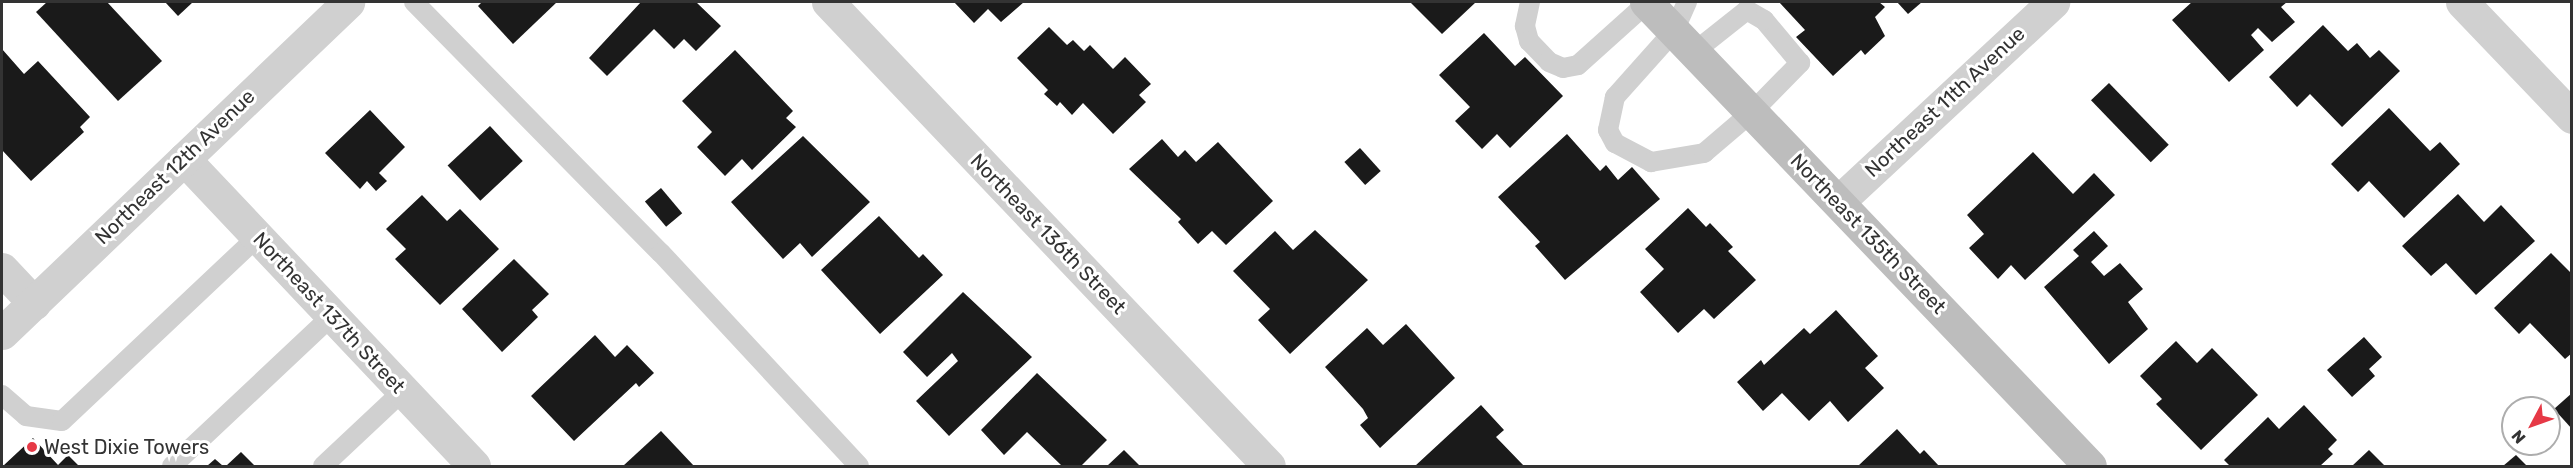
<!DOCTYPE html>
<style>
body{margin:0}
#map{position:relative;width:2573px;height:468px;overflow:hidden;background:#fff;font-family:Rubik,sans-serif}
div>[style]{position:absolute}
.building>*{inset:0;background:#1a1a1a;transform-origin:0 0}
.service>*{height:20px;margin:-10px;padding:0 10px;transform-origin:10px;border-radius:10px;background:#d0d0d0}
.minor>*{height:33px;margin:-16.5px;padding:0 16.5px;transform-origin:16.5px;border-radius:16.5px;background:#d0d0d0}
.tertiary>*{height:33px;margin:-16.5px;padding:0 16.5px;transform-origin:16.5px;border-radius:16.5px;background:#d0d0d0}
.secondary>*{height:33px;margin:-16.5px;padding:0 16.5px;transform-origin:16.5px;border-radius:16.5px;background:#bdbdbd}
.dots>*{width:16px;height:16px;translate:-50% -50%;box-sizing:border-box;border:3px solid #fff;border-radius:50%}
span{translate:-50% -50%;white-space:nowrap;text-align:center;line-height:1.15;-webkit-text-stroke:6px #fff;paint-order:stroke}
.street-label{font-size:20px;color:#333}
.poi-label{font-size:20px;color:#333}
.left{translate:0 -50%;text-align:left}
.frame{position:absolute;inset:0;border:3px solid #333;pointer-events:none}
.north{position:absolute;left:2501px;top:396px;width:60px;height:60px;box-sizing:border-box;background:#fff;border:2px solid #adadad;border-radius:50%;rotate:229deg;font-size:16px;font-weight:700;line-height:24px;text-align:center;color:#333}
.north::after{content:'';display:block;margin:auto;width:21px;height:27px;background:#e63946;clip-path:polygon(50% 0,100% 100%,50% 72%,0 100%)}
</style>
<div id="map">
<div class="building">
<i style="clip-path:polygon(47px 2px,107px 2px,162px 61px,118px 101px,36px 12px)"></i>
<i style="clip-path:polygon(165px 2px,193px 2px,178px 16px)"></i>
<i style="clip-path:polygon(482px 2px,557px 2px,513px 44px,478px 6px)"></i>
<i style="clip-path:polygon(641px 2px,696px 2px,721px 26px,696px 51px,684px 39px,674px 49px,654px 29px,607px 76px,589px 58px)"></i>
<i style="clip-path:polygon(954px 2px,1024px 2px,1001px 22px,988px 9px,974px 23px)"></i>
<i style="clip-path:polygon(1410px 2px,1476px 2px,1442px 34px)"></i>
<i style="clip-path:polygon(1779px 2px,1879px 2px,1885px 7px,1875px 17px,1885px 36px,1865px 55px,1861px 50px,1833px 76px,1796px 37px,1805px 30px)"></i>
<i style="clip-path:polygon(1897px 2px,1922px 2px,1908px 14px)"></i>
<i style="clip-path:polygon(2192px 2px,2287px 2px,2281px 7px,2295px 22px,2272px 42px,2258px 28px,2251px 35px,2264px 50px,2229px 82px,2172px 20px)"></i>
<i style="clip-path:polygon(2323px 25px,2348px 51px,2357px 43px,2370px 58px,2379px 50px,2400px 71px,2342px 127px,2310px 94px,2297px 107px,2269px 77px)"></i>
<i style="clip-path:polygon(1049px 27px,1067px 45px,1073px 40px,1084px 51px,1090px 45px,1113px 69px,1125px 57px,1151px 84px,1139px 95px,1146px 102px,1113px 134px,1083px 103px,1072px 115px,1060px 102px,1057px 106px,1044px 94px,1048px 90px,1017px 58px)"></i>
<i style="clip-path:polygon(1484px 33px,1515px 66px,1525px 57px,1563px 96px,1510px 148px,1497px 134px,1482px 149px,1455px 121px,1470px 107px,1439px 75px)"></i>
<i style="clip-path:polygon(2px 49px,24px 74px,38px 61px,90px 117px,80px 127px,84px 132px,31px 181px,2px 150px)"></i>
<i style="clip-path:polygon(735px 50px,793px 111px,786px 118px,796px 127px,752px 170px,742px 159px,725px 176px,697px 147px,712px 132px,682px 101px)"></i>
<i style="left:2109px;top:83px;width:86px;height:25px;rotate:46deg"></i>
<i style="clip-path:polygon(2389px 108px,2430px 151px,2440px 142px,2460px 164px,2404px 218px,2369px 181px,2358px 192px,2331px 164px)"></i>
<i style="clip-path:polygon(370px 110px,405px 147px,379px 173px,387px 181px,376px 191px,367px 181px,360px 189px,325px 153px)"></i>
<i style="left:490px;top:126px;width:48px;height:58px;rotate:47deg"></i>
<i style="clip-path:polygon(1567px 134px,1600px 171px,1606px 165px,1618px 180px,1632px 167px,1660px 199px,1565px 280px,1535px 246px,1540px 242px,1498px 197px)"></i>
<i style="clip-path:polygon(803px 136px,870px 202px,812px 257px,800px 243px,783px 259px,731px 202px)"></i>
<i style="clip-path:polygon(1162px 139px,1178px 157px,1185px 150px,1196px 162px,1218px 142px,1273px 201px,1226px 245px,1212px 231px,1198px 244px,1178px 222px,1181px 219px,1129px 169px)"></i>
<i style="left:1360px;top:148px;width:31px;height:21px;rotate:48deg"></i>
<i style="clip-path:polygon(2033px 152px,2073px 194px,2094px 173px,2115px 195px,2025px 280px,2011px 265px,1998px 279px,1969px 248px,1984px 234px,1967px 215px)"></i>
<i style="left:661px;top:188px;width:33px;height:21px;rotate:50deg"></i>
<i style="clip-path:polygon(2458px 194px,2484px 222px,2501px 205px,2535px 241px,2476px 295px,2446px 263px,2431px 276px,2402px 246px)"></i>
<i style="clip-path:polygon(422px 195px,447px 221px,460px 209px,499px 249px,440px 305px,395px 259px,406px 249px,386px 229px)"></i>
<i style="clip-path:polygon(1688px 208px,1706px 227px,1710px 223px,1733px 247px,1728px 251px,1756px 280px,1714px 319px,1704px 309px,1678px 333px,1640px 292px,1664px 269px,1645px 249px)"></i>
<i style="clip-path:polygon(879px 216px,919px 258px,923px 254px,943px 275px,880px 334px,821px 270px)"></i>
<i style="clip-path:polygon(1315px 230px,1368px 280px,1290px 354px,1258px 320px,1270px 309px,1233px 271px,1275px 231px,1293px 250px)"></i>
<i style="clip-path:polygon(2094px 231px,2108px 246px,2091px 262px,2104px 276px,2120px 263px,2143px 289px,2128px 302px,2148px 329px,2109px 364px,2044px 287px,2079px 256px,2073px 250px)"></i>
<i style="clip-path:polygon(2551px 253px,2572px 274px,2572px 353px,2565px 359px,2530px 323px,2519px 334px,2494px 308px)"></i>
<i style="clip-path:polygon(514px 259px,549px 294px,532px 310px,538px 317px,502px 352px,462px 309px)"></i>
<i style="clip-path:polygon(963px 292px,1032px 357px,949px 436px,916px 401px,958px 361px,952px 353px,927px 377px,903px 352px)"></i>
<i style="clip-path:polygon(1836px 310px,1878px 356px,1865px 368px,1884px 388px,1848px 422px,1830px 401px,1809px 421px,1782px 393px,1763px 411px,1737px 382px,1761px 360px,1764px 365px,1804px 328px,1810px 334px)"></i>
<i style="clip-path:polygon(1406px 324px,1455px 378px,1380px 448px,1360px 425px,1368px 418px,1363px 409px,1325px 367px,1367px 328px,1383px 345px)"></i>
<i style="clip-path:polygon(595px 335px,615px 357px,627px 345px,654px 373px,639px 387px,636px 383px,574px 441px,531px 396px)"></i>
<i style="clip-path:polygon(2364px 337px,2382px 357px,2369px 369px,2375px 376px,2352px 397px,2327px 370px)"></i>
<i style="clip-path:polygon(2176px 341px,2197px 363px,2212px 348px,2258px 395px,2201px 450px,2156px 404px,2162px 399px,2140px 376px)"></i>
<i style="clip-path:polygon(1037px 373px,1107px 440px,1081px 466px,1062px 466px,1027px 432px,1004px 455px,981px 430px)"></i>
<i style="clip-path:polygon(2572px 393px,2572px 429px,2554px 409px)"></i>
<i style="clip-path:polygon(1481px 405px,1504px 430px,1496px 437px,1524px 466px,1415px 466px)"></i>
<i style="clip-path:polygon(2304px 405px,2337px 440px,2328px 449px,2333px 454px,2320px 466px,2230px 466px,2224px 460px,2268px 417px,2279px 429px)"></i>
<i style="clip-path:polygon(1897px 429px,1920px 454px,1924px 450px,1939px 466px,1858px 466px)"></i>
<i style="clip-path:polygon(661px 431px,694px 466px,623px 466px)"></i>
<i style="clip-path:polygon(33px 438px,58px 465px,68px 455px,79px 466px,3px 466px)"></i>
<i style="clip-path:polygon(1124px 450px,1140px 466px,1107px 466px)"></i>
<i style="clip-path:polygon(2369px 450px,2385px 466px,2352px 466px)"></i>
<i style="clip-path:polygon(241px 452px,255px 466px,226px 466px)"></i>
<i style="clip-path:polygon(2516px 455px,2527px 466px,2503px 466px)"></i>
<i style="clip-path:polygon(215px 459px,223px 466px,207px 466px)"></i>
</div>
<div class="service">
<i style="left:414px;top:2px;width:352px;rotate:45.5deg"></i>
<i style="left:661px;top:253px;width:291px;rotate:47.1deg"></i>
<i style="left:1530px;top:2px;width:25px;rotate:102deg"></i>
<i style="left:1525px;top:26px;width:16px;rotate:75deg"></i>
<i style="left:1529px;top:41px;width:29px;rotate:46deg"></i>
<i style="left:1549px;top:62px;width:15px;rotate:23deg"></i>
<i style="left:1563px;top:68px;width:15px;rotate:-11deg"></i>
<i style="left:1578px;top:65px;width:93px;rotate:-41.9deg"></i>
<i style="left:1687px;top:2px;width:32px;rotate:114deg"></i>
<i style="left:1674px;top:31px;width:89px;rotate:131.8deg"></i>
<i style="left:1615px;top:97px;width:34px;rotate:102deg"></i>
<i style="left:1608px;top:130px;width:15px;rotate:62deg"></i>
<i style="left:1615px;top:143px;width:41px;rotate:27.8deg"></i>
<i style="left:1651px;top:162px;width:54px;rotate:-9.6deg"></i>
<i style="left:1704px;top:153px;width:63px;rotate:-40.5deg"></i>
<i style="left:1752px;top:112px;width:69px;rotate:-45.6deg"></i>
<i style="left:1800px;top:63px;width:56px;rotate:-129.9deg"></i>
<i style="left:1764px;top:20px;width:20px;rotate:-150deg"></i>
<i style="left:1747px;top:10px;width:68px;rotate:141.6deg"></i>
<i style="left:2px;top:395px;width:32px;rotate:41deg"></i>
<i style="left:26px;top:416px;width:36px;rotate:8deg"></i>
<i style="left:62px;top:421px;width:268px;rotate:-43.3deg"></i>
<i style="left:172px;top:466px;width:219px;rotate:-43.2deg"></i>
<i style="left:323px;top:466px;width:110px;rotate:-43.2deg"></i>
</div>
<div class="minor">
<i style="left:828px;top:2px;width:640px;rotate:46.46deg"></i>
<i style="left:2462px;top:2px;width:159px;rotate:46.3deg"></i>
<i style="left:1838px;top:202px;width:294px;rotate:-42.9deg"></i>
</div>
<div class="tertiary">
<i style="left:184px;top:159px;width:422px;rotate:46.6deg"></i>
<i style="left:2px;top:269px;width:47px;rotate:46.7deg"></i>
<i style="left:2px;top:333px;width:479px;rotate:-43.7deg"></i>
</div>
<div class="secondary">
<i style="left:1646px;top:2px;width:642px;rotate:46.26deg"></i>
</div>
<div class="dots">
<i style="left:32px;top:447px;background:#e63946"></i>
</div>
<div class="street-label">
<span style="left:1945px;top:102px;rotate:-43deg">Northeast 11th Avenue</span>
<span style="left:175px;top:167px;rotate:-44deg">Northeast 12th Avenue</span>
<span style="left:1048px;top:234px;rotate:46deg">Northeast 136th Street</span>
<span style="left:1868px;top:234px;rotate:46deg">Northeast 135th Street</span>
<span style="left:329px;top:313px;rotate:47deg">Northeast 137th Street</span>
</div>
<div class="poi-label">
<span class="left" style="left:44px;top:447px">West Dixie Towers</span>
</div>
<div class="frame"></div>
<div class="north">N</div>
</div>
